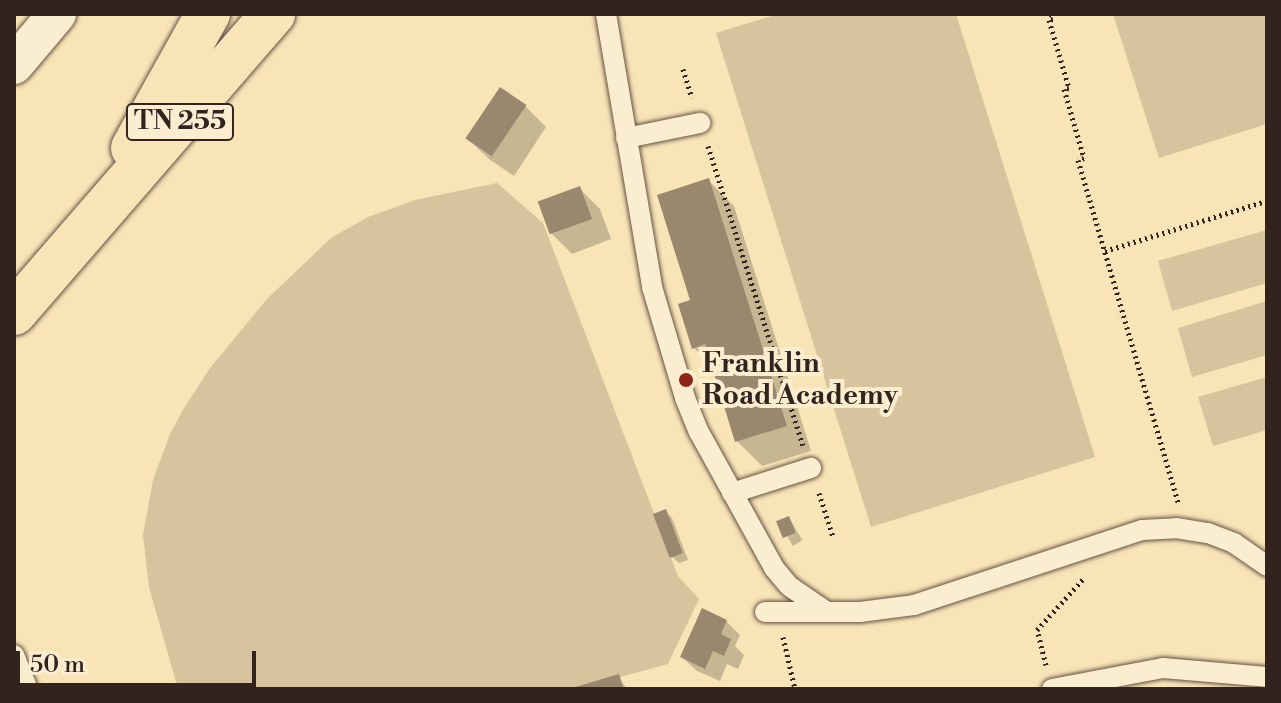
<!DOCTYPE html>
<style>
body{margin:0}
#map{position:relative;width:1281px;height:703px;overflow:hidden;background:#f9e4b7;font-family:"Libre Bodoni",serif}
div>[style]{position:absolute}
.green>*{inset:0;background:#d7c39d}
.shadow>*{inset:0;background:#0003;transform-origin:0 0}
.building>*{inset:0;background:#99876e;transform-origin:0 0}
.path>*{height:5px;margin-top:-2.5px;transform-origin:0;background:repeating-linear-gradient(90deg,#32231e 0 2px,transparent 0 6px)}
.roads{filter:drop-shadow(0 0 2px #645344) drop-shadow(0 0 2px #645344)}
.lane>*{height:20px;margin:-10px;padding:0 10px;transform-origin:10px;border-radius:10px;background:#fbedd0}
.street>*{height:38px;margin:-19px;padding:0 19px;transform-origin:19px;border-radius:19px;background:#fbedd0}
.primary>*{height:44px;margin:-22px;padding:0 22px;transform-origin:22px;border-radius:22px;background:#f9e4b7}
.dots>*{width:22px;height:22px;translate:-50% -50%;box-sizing:border-box;border:4px solid #fbedd0;border-radius:50%}
span{translate:-50% -50%;white-space:nowrap;text-align:center;line-height:1.15;-webkit-text-stroke:8px #fbedd0;paint-order:stroke}
.shield-label span{padding:2px 6px;background:#fbedd0;border:2px solid;border-radius:6px;-webkit-text-stroke-width:0}
.shield-label{font-size:26px;color:#32231e;font-weight:700}
.poi-label{font-size:28px;color:#32231e;font-weight:700}
.left{translate:0 -50%;text-align:left}
.frame{position:absolute;inset:0;border:16px solid #32231e;pointer-events:none}
.scale{position:absolute;left:16px;top:651px;width:240px;height:36px;box-sizing:border-box;border:4px solid #32231e;border-top:0;padding-left:10px;font-size:24px;line-height:28px;white-space:nowrap;color:#32231e;-webkit-text-stroke:6px #fbedd0;paint-order:stroke}
</style>
<div id="map">
<div class="green">
<i style="clip-path:polygon(778px 14px,956px 14px,1095px 457px,871px 527px,716px 33px)"></i>
<i style="clip-path:polygon(1113px 14px,1267px 14px,1267px 124px,1159px 158px)"></i>
<i style="clip-path:polygon(497px 183px,543px 223px,678px 576px,699px 599px,668px 664px,576px 689px,178px 689px,149px 587px,143px 535px,153px 480px,170px 434px,184px 408px,210px 368px,267px 299px,331px 238px,368px 217px,415px 200px)"></i>
<i style="clip-path:polygon(1267px 230px,1267px 283px,1172px 311px,1158px 261px)"></i>
<i style="clip-path:polygon(1267px 301px,1267px 355px,1192px 377px,1178px 328px)"></i>
<i style="clip-path:polygon(1267px 377px,1267px 430px,1213px 446px,1198px 397px)"></i>
</div>
<div class="shadow">
<i style="clip-path:polygon(501px 90px,526px 107px,546px 127px,514px 176px,489px 159px,468px 139px)"></i>
<i style="clip-path:polygon(709px 181px,734px 206px,811px 451px,762px 466px,737px 441px,714px 368px,694px 348px,693px 301px)"></i>
<i style="clip-path:polygon(579px 188px,600px 209px,611px 239px,572px 254px,551px 233px)"></i>
<i style="clip-path:polygon(665px 511px,672px 518px,688px 560px,679px 563px,672px 557px)"></i>
<i style="left:789px;top:518px;width:26px;height:11px;rotate:59deg"></i>
<i style="clip-path:polygon(726px 621px,740px 635px,735px 646px,744px 655px,738px 669px,727px 664px,720px 681px,697px 671px,682px 657px)"></i>
<i style="clip-path:polygon(618px 676px,627px 689px,576px 689px)"></i>
</div>
<div class="building">
<i style="left:500px;top:87px;width:32px;height:62px;rotate:34deg"></i>
<i style="clip-path:polygon(709px 178px,787px 426px,735px 442px,705px 344px,692px 349px,678px 304px,690px 300px,657px 195px)"></i>
<i style="left:580px;top:186px;width:35px;height:45px;rotate:70deg"></i>
<i style="left:666px;top:509px;width:47px;height:14px;rotate:69deg"></i>
<i style="left:789px;top:516px;width:18px;height:14px;rotate:68deg"></i>
<i style="clip-path:polygon(702px 608px,727px 620px,721px 634px,731px 639px,724px 656px,713px 651px,705px 669px,680px 657px)"></i>
<i style="clip-path:polygon(619px 674px,623px 687px,572px 689px,572px 688px)"></i>
</div>
<div class="path">
<i style="left:1051px;top:14px;width:5px;rotate:68deg"></i>
<i style="left:1053px;top:19px;width:4px;rotate:166deg"></i>
<i style="left:1049px;top:20px;width:71px;rotate:73.6deg"></i>
<i style="left:1069px;top:88px;width:5px;rotate:169deg"></i>
<i style="left:1064px;top:89px;width:72px;rotate:73.8deg"></i>
<i style="left:1084px;top:158px;width:6px;rotate:162deg"></i>
<i style="left:1078px;top:160px;width:359px;rotate:73.7deg"></i>
<i style="left:683px;top:69px;width:30px;rotate:73deg"></i>
<i style="left:708px;top:146px;width:314px;rotate:72.4deg"></i>
<i style="left:1105px;top:251px;width:170px;rotate:-17.2deg"></i>
<i style="left:819px;top:493px;width:46px;rotate:72.3deg"></i>
<i style="left:783px;top:637px;width:53px;rotate:77deg"></i>
<i style="left:1046px;top:665px;width:36px;rotate:-104deg"></i>
<i style="left:1037px;top:630px;width:70px;rotate:-47.9deg"></i>
</div>
<div class="roads">
<div class="lane">
<i style="left:606px;top:14px;width:277px;rotate:80.4deg"></i>
<i style="left:652px;top:287px;width:116px;rotate:73.4deg"></i>
<i style="left:685px;top:398px;width:37px;rotate:68deg"></i>
<i style="left:699px;top:432px;width:155px;rotate:61.1deg"></i>
<i style="left:774px;top:568px;width:23px;rotate:50deg"></i>
<i style="left:789px;top:586px;width:46px;rotate:34.4deg"></i>
<i style="left:626px;top:138px;width:76px;rotate:-11.5deg"></i>
<i style="left:732px;top:493px;width:83px;rotate:-17.6deg"></i>
<i style="left:765px;top:612px;width:95px"></i>
<i style="left:860px;top:612px;width:54px;rotate:-7.4deg"></i>
<i style="left:914px;top:605px;width:240px;rotate:-18.2deg"></i>
<i style="left:1142px;top:530px;width:34px;rotate:-3deg"></i>
<i style="left:1176px;top:528px;width:32px;rotate:9deg"></i>
<i style="left:1208px;top:533px;width:28px;rotate:21deg"></i>
<i style="left:1234px;top:543px;width:40px;rotate:34.9deg"></i>
<i style="left:14px;top:655px;width:37px;rotate:68deg"></i>
<i style="left:1052px;top:689px;width:113px;rotate:-10.7deg"></i>
<i style="left:1163px;top:668px;width:104px;rotate:4.9deg"></i>
</div>
<div class="street">
<i style="left:14px;top:65px;width:67px;rotate:-49.9deg"></i>
</div>
<div class="primary">
<i style="left:133px;top:148px;width:154px;rotate:-60.8deg"></i>
<i style="left:14px;top:313px;width:396px;rotate:-49.1deg"></i>
</div>
</div>
<div class="dots">
<i style="left:686px;top:380px;background:#8f2418"></i>
</div>
<div class="shield-label">
<span style="left:180px;top:122px">TN 255</span>
</div>
<div class="poi-label">
<span class="left" style="left:702px;top:380px">Franklin<br>Road Academy</span>
</div>
<div class="frame"></div>
<div class="scale">50 m</div>
</div>
